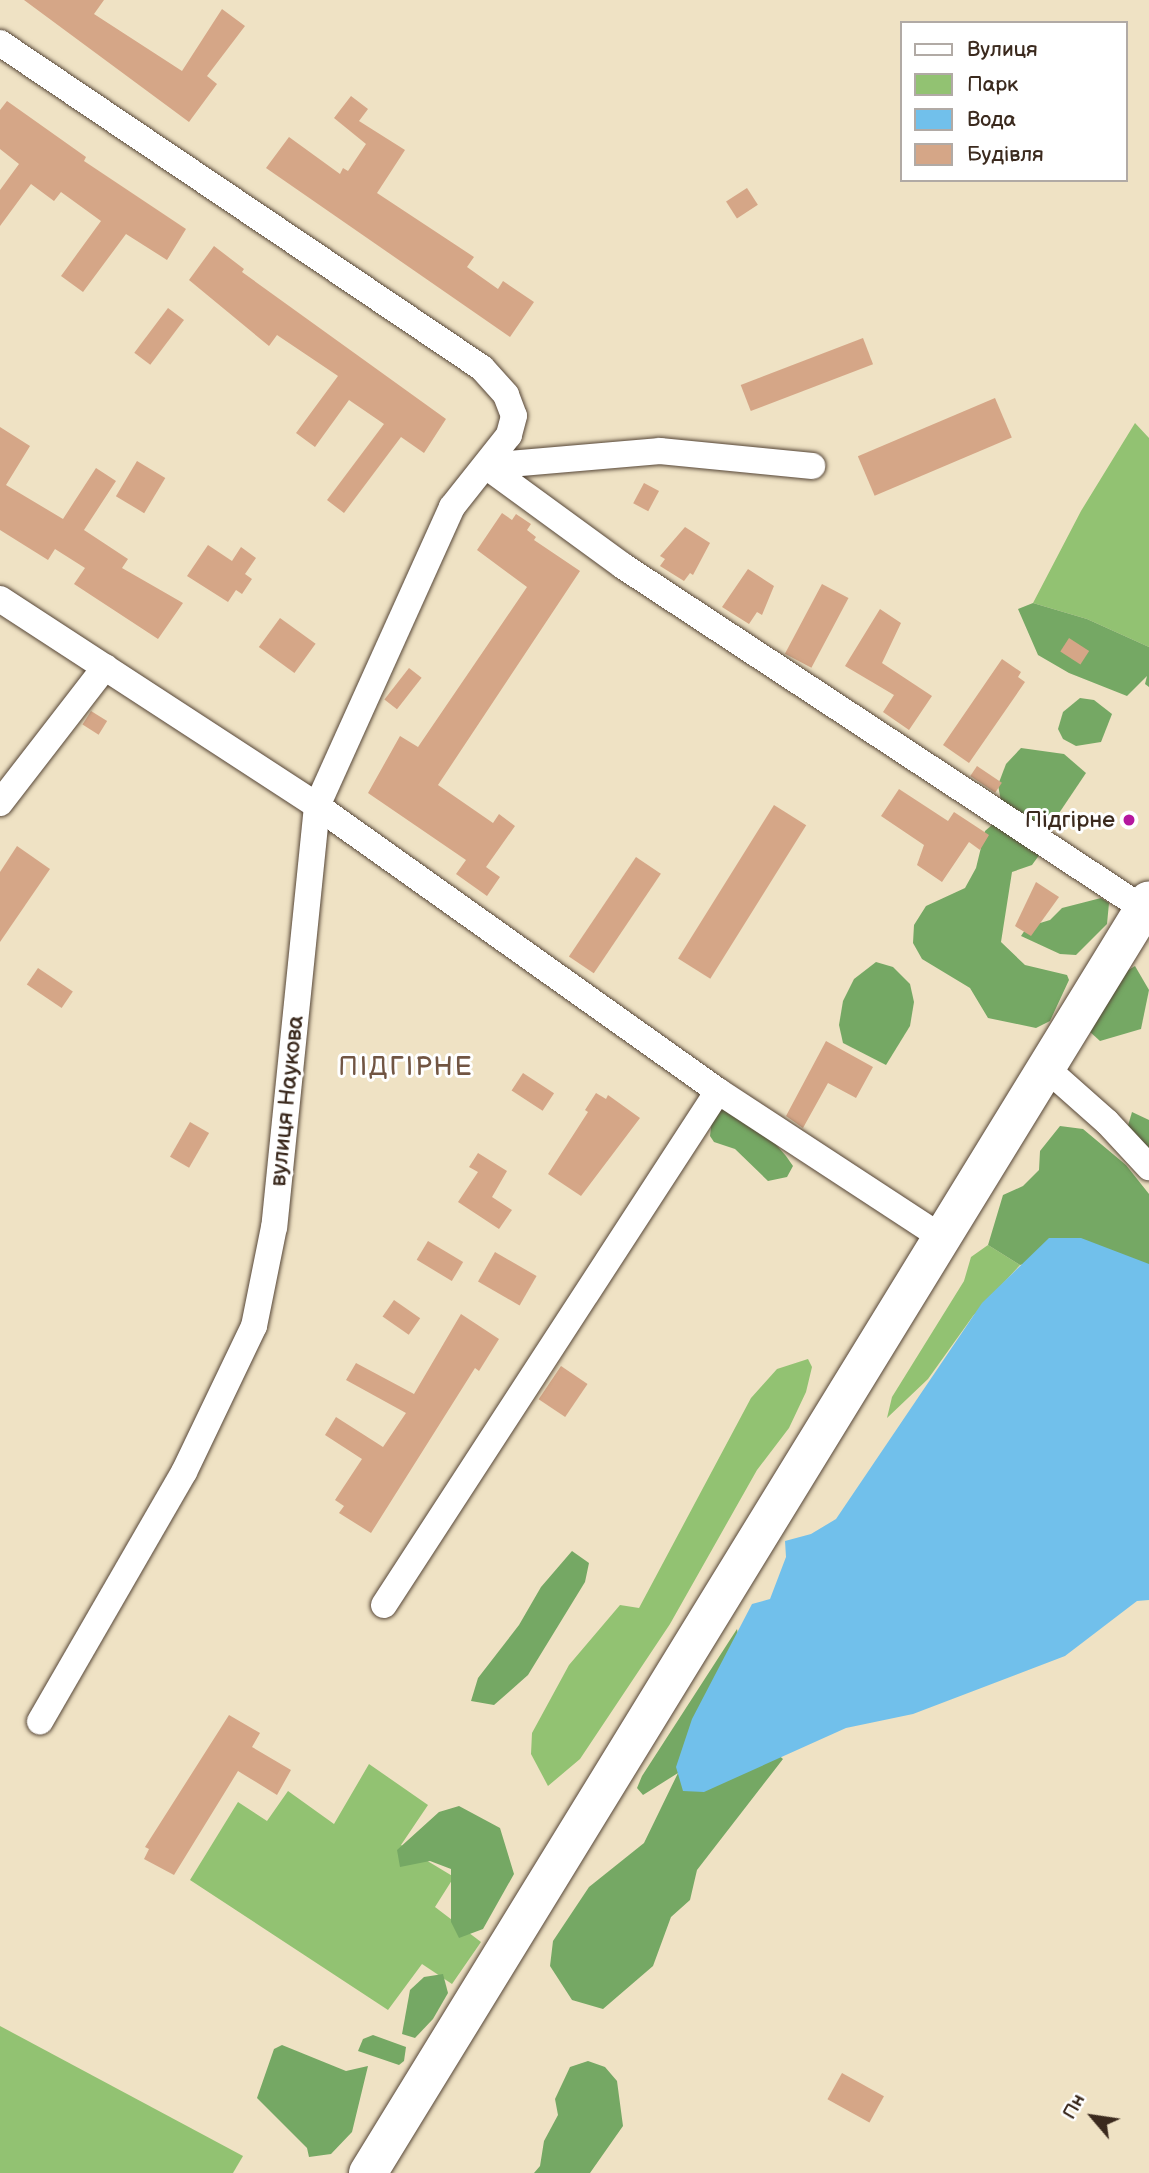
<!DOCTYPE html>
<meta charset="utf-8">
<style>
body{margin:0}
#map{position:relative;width:1149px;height:2173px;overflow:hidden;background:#efe2c4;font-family:"Balsamiq Sans",sans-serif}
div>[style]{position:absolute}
.green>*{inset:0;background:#92c272}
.forest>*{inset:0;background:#75a864}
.water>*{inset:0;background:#71c0eb}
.building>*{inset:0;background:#d5a687;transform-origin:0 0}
.roads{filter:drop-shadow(0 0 2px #564637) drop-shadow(0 0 2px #564637)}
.minor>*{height:26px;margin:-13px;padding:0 13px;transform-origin:13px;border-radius:13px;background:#fff}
.highway>*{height:38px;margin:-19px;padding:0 19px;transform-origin:19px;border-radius:19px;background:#fff}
.dots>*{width:19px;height:19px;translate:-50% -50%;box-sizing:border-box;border:4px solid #fff;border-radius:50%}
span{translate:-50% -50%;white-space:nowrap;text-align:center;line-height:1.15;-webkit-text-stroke:6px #fff;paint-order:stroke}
.poi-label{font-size:23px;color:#3b2a1e}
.right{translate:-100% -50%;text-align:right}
.street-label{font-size:23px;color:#3b2a1e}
.quarter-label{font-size:26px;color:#715543;letter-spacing:2px}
.legend{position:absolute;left:900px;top:21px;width:228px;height:161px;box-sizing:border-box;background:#fff;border:2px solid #b1aaa5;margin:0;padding:9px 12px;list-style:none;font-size:21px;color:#3b2a1e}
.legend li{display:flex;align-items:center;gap:14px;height:35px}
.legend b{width:35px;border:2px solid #b1aaa5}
.north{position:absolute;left:1058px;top:2082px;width:70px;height:70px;-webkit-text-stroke:5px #fff;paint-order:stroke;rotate:299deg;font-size:19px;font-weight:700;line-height:28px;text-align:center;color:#3b2a1e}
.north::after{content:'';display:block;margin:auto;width:24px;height:32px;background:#3b2a1e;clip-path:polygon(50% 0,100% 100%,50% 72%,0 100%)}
</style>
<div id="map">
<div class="green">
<i style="clip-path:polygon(1135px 423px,1149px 438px,1149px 647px,1087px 619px,1033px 603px,1081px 511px)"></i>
<i style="clip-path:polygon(988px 1245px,1020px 1265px,973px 1316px,928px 1379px,887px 1418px,892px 1397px,964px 1281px,971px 1257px)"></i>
<i style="clip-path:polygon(808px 1359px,812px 1367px,806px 1392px,789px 1428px,757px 1470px,670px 1624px,580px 1759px,548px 1786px,531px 1754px,532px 1733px,569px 1665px,620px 1605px,639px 1608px,751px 1398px,777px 1369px)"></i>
<i style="clip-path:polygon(369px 1764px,428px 1805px,401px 1845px,454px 1877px,435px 1907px,481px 1942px,452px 1984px,422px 1964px,388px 2010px,190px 1880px,238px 1802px,267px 1821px,288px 1791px,334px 1824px)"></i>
<i style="clip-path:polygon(0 2026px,243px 2156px,233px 2173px,0 2173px)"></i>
</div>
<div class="forest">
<i style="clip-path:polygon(1033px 603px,1087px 619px,1149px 647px,1149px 687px,1145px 684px,1147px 676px,1127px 696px,1069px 673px,1038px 655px,1018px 609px)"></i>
<i style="clip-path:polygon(1080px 698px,1094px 700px,1112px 714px,1101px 742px,1076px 746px,1063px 739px,1058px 729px,1063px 712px)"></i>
<i style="clip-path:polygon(1021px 748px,1064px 754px,1086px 773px,1045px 834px,1001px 801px,998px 785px,1006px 764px)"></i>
<i style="clip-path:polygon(993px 824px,1040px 854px,1032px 865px,1012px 872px,1001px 942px,1025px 965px,1067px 975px,1069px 980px,1050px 1021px,1036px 1028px,988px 1018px,970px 988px,922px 959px,913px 943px,914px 925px,926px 906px,965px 888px,976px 868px,985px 831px)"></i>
<i style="clip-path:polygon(1101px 898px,1109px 903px,1107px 924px,1076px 955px,1060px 954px,1021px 936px,1027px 927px,1050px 920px,1062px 908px)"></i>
<i style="clip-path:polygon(876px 962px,893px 967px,910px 984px,914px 1002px,910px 1026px,886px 1065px,843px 1043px,839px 1025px,843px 1001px,854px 979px)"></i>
<i style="clip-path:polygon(1135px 966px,1149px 990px,1141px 1029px,1100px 1041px,1089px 1031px,1114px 979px)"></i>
<i style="clip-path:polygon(727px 1104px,766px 1133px,786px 1156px,793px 1166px,787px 1177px,768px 1181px,735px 1149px,714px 1142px,710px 1136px,712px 1119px,715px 1109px)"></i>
<i style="clip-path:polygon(1132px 1112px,1149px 1120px,1149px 1150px,1127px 1129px)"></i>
<i style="clip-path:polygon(1060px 1126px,1083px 1129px,1126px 1165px,1149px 1194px,1149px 1269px,1033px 1262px,1020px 1265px,988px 1245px,1003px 1195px,1023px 1186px,1039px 1170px,1040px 1151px)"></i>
<i style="clip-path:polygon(572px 1551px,589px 1563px,585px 1582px,528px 1675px,494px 1705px,471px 1701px,478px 1678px,519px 1625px,541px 1587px)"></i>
<i style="clip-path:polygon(737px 1629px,756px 1736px,783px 1759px,697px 1870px,690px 1900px,671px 1917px,653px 1966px,603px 2009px,572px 2000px,550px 1966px,553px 1941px,589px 1887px,644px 1843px,678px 1773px,643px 1795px,637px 1788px,642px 1776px)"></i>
<i style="clip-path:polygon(459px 1806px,500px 1828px,514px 1874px,483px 1929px,459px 1938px,451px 1922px,451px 1869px,430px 1861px,400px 1867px,397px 1850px,439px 1812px)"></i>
<i style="clip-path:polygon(443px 1974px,448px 1993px,433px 2019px,415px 2038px,402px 2034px,410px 1990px,424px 1977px)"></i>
<i style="clip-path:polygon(373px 2035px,406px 2047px,404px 2061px,399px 2065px,358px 2051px,363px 2039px)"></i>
<i style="clip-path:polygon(282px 2045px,346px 2071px,368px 2066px,352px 2132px,331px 2154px,309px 2157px,307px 2148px,257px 2098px,274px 2049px)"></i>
<i style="clip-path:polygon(588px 2061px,605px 2067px,617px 2081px,623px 2126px,590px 2173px,534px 2173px,540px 2166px,544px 2141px,558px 2115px,555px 2099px,570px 2067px)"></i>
</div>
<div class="water">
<i style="clip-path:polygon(1049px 1238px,1081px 1238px,1149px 1264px,1149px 1600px,1137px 1601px,1065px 1656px,913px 1714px,846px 1728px,704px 1792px,683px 1791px,676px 1767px,692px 1719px,752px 1604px,770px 1599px,786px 1557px,785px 1541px,811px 1534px,836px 1519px,982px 1303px)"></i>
</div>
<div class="building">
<i style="clip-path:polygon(24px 0,104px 0,94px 14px,182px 71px,222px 9px,245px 26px,207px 76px,217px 84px,189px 122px)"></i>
<i style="clip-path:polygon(351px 96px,368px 109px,359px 121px,405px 150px,377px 193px,474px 257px,467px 267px,498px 289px,503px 281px,534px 302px,510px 337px,266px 168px,289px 137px,340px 174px,343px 168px,348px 171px,366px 144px,334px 118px)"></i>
<i style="clip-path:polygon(7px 101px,86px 157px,84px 161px,186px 229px,167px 260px,126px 234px,83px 292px,61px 276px,101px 221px,61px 192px,54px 201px,31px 184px,0 226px,0 190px,19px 164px,0 149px,0 110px)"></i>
<i style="left:747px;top:188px;width:20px;height:25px;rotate:57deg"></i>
<i style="clip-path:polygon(214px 246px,244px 269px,242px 272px,446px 419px,424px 453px,401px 437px,344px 513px,327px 500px,384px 424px,349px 400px,315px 447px,296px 433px,338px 376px,277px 335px,269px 346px,189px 280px)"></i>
<i style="left:168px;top:308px;width:20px;height:56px;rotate:37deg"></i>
<i style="left:863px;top:338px;width:28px;height:131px;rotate:69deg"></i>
<i style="left:995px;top:398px;width:43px;height:149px;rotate:67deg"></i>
<i style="clip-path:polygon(0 427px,30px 446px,6px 485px,63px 519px,96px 468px,116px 481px,84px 530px,128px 559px,122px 568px,183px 603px,158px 639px,74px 584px,85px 568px,55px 549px,48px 560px,0 530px)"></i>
<i style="left:137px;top:461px;width:33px;height:41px;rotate:31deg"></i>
<i style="left:644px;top:483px;width:17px;height:23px;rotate:28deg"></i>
<i style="clip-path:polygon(502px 513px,512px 520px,516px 514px,531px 524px,527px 530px,536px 537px,534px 540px,580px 571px,438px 785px,493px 823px,499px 814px,515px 826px,486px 867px,500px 877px,487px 896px,456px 874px,466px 860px,368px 793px,400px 736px,418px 747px,527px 587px,477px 550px)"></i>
<i style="clip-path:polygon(685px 527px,710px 543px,693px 575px,690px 573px,684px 581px,660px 566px,665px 559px,660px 556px)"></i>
<i style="clip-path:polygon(208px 545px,232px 561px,241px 547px,256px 558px,245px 574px,252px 579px,242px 594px,236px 590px,228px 602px,187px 576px)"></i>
<i style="clip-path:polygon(748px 569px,774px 586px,762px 615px,757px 612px,749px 624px,722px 607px)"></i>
<i style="left:822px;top:584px;width:30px;height:79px;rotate:28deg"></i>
<i style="clip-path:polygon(880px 609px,901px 623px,882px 663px,932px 696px,909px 730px,883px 712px,894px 695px,845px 666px)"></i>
<i style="left:280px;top:618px;width:44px;height:36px;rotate:36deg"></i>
<i style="left:1069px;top:638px;width:24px;height:16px;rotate:33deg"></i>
<i style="clip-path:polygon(1002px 659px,1021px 672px,1018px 677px,1025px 682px,969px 763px,943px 745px)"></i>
<i style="left:409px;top:668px;width:16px;height:40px;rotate:38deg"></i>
<i style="left:91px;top:711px;width:19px;height:16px;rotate:32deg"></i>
<i style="left:977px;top:766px;width:30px;height:12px;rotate:34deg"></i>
<i style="clip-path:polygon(899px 789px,948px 821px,954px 812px,989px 835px,980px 850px,969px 842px,942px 882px,917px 865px,924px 845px,881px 816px)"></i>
<i style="left:774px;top:805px;width:38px;height:181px;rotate:32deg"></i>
<i style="clip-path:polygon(17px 846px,50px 869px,0 942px,0 872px)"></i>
<i style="left:636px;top:857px;width:30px;height:120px;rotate:34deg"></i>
<i style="clip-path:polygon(1036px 882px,1059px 897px,1031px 936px,1015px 926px)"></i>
<i style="left:38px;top:968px;width:42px;height:20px;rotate:34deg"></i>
<i style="clip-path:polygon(826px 1041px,873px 1067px,856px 1098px,828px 1083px,803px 1128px,786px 1116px)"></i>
<i style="left:523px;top:1073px;width:37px;height:21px;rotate:33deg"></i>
<i style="clip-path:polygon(596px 1093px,606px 1099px,608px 1095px,640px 1118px,581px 1196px,548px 1174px,588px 1112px,585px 1110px)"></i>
<i style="left:190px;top:1122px;width:22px;height:40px;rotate:30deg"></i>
<i style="clip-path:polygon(478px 1153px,507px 1171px,492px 1197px,512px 1210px,499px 1229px,458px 1202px,478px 1172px,469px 1167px)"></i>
<i style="left:428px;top:1241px;width:41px;height:22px;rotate:31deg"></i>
<i style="left:495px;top:1252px;width:48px;height:34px;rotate:30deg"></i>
<i style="left:394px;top:1300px;width:32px;height:20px;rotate:35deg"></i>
<i style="clip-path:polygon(461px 1314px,499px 1339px,479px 1371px,475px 1368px,371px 1533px,339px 1513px,344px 1506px,335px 1500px,362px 1459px,325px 1435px,336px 1417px,383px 1447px,406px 1413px,346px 1380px,356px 1363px,414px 1394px)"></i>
<i style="left:561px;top:1366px;width:32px;height:40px;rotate:34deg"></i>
<i style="clip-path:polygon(229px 1715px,260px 1733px,252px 1747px,291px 1770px,277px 1795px,238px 1771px,174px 1875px,144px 1859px,149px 1849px,145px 1847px)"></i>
<i style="left:842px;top:2073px;width:48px;height:30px;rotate:29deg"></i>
</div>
<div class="roads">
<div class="minor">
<i style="left:0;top:43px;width:581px;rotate:33.99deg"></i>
<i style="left:482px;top:368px;width:36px;rotate:48deg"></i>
<i style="left:506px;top:395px;width:22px;rotate:69deg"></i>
<i style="left:514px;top:416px;width:20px;rotate:105deg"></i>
<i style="left:509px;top:435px;width:92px;rotate:128.4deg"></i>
<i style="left:452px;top:507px;width:328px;rotate:114.3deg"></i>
<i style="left:317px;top:806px;width:423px;rotate:95.8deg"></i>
<i style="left:274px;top:1227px;width:101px;rotate:101.4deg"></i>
<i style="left:254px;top:1326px;width:162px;rotate:115.6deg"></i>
<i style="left:184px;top:1472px;width:288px;rotate:120deg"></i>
<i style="left:486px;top:466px;width:170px;rotate:36.1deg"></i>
<i style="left:623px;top:566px;width:624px;rotate:33.36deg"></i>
<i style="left:486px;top:466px;width:175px;rotate:-4.9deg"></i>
<i style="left:660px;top:451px;width:153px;rotate:5.6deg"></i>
<i style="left:0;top:599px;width:379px;rotate:33.1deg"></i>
<i style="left:317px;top:806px;width:492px;rotate:35.4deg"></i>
<i style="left:718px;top:1091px;width:267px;rotate:33.2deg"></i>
<i style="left:0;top:803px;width:172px;rotate:-52.3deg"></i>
<i style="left:1046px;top:1068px;width:81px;rotate:41.5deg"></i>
<i style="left:1107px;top:1122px;width:62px;rotate:47deg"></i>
<i style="left:384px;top:1605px;width:613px;rotate:-56.98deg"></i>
</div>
<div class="highway">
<i style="left:368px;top:2173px;width:1493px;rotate:-58.47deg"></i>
</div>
</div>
<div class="dots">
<i style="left:1129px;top:820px;background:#b5179e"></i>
</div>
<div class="poi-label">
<span class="right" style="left:1115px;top:820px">Підгірне</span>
</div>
<div class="street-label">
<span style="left:287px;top:1101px;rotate:-84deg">вулиця Наукова</span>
</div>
<div class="quarter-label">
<span style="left:406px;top:1068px">ПІДГІРНЕ</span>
</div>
<ul class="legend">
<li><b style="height:9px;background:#fff"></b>Вулиця</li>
<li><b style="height:19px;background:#92c272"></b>Парк</li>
<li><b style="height:19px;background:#71c0eb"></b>Вода</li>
<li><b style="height:19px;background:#d5a687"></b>Будівля</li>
</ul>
<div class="north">Пн</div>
</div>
